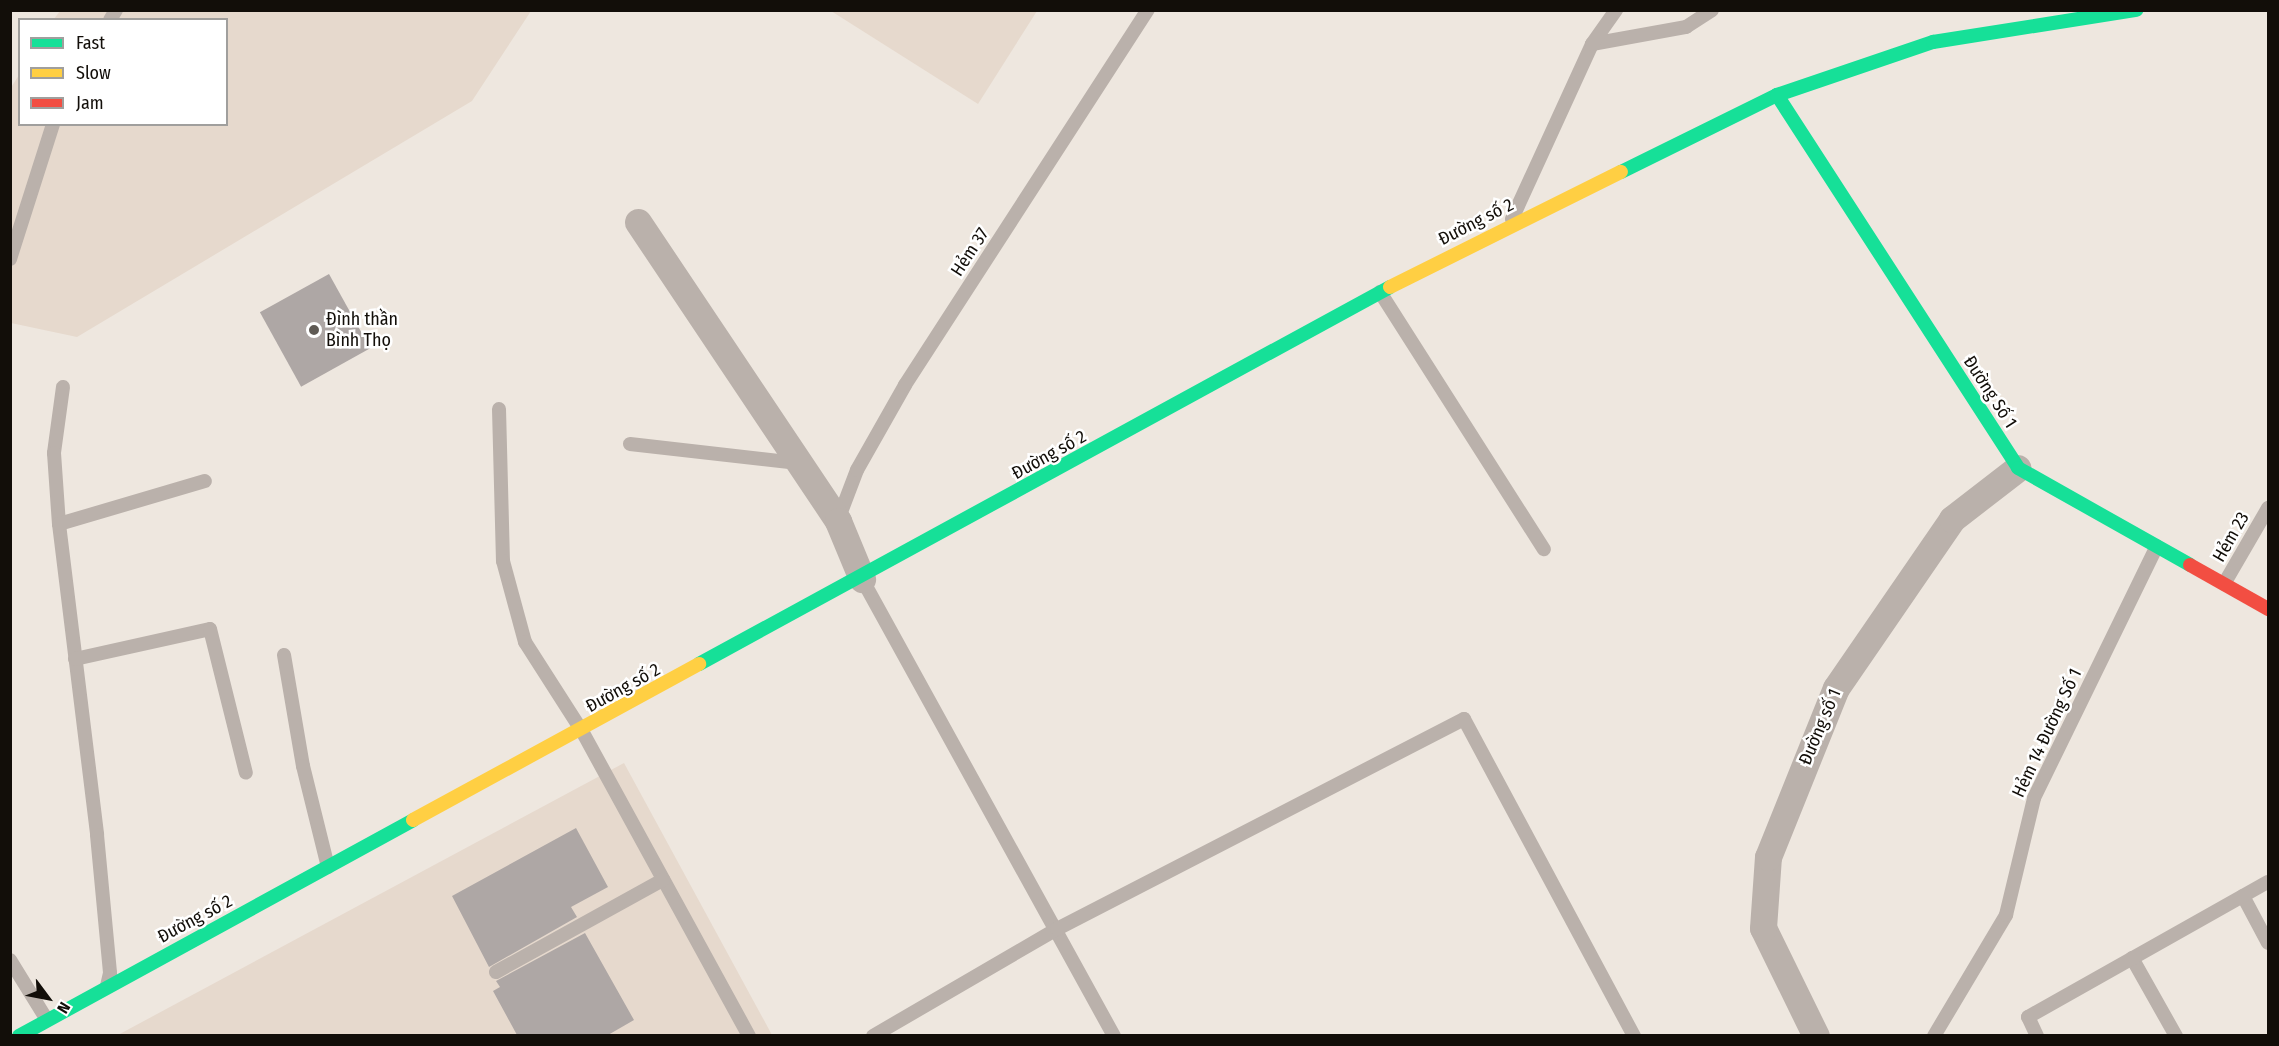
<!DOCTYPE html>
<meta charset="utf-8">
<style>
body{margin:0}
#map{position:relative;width:2279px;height:1046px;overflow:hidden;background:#eee7df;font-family:"Fira Sans Condensed",sans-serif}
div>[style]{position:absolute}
.industrial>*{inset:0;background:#e6d9cd}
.building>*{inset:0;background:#aea7a5;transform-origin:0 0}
.lane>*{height:14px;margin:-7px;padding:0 7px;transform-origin:7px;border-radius:7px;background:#bab1ab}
.street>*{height:27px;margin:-13.5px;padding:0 13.5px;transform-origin:13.5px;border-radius:13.5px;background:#bab1ab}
.fast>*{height:14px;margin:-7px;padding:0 7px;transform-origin:7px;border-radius:7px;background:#16e098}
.slow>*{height:14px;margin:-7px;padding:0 7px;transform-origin:7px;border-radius:7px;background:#ffcf43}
.jam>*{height:14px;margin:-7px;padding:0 7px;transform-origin:7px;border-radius:7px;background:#f24e42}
.dots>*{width:16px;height:16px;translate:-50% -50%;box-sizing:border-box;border:3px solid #fff;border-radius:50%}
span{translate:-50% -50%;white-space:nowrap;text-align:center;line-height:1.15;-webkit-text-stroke:5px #fff;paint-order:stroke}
.street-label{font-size:18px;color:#120e09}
.poi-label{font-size:18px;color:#120e09}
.left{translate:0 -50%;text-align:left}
.frame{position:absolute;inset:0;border:12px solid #120e09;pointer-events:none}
.legend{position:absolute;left:18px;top:18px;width:210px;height:108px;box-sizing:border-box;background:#fff;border:2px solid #a09f9d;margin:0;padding:8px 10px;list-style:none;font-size:18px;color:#120e09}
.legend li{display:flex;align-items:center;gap:12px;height:30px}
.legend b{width:30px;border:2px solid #a09f9d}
.north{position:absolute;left:18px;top:968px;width:60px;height:60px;-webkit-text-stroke:4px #fff;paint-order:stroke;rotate:122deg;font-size:16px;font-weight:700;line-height:24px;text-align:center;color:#120e09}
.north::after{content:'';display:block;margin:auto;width:21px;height:27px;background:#120e09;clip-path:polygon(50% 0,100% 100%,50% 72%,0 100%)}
</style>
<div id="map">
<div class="industrial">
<i style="clip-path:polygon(60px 11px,531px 11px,472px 101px,77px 337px,11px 323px,10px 89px,19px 75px,20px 124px,226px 124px,226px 20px,54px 19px)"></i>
<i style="clip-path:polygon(831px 11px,1037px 11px,978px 104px)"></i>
<i style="clip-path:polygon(624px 763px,772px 1035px,116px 1036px)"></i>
</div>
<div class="building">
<i style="left:329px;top:274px;width:85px;height:79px;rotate:61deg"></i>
<i style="clip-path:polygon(576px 828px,608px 887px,571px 907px,577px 917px,489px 967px,452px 896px)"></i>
<i style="clip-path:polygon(585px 933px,634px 1020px,608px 1035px,517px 1035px,493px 991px,500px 987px,496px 981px)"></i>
</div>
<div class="lane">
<i style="left:110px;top:20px;width:12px;rotate:-59deg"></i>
<i style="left:1592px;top:44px;width:96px;rotate:-10.3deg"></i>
<i style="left:1686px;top:27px;width:31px;rotate:-33deg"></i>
<i style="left:1512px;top:219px;width:192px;rotate:-65.4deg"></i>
<i style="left:1592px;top:44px;width:42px;rotate:-54.8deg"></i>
<i style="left:10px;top:259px;width:142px;rotate:-72.3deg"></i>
<i style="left:1380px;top:292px;width:305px;rotate:57.5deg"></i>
<i style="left:63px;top:387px;width:67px;rotate:97.8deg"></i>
<i style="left:54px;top:453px;width:71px;rotate:86deg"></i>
<i style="left:59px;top:524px;width:313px;rotate:83deg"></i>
<i style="left:97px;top:835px;width:139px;rotate:84.6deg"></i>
<i style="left:110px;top:973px;width:13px;rotate:103deg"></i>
<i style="left:499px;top:409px;width:152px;rotate:88.5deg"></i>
<i style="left:503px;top:561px;width:84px;rotate:74.8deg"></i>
<i style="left:525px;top:642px;width:106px;rotate:57.4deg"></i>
<i style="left:582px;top:731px;width:348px;rotate:61.3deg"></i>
<i style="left:630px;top:444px;width:167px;rotate:6.5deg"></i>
<i style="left:838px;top:520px;width:53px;rotate:-69.2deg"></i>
<i style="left:857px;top:470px;width:98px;rotate:-60.5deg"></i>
<i style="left:905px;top:385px;width:447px;rotate:-57.1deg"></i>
<i style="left:59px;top:524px;width:152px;rotate:-16.4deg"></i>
<i style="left:862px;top:579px;width:522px;rotate:61.13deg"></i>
<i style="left:2224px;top:584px;width:88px;rotate:-59.9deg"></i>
<i style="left:284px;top:655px;width:113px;rotate:80.3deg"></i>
<i style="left:303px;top:766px;width:104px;rotate:76.1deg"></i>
<i style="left:75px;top:659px;width:138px;rotate:-12.5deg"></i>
<i style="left:210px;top:629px;width:148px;rotate:76deg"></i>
<i style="left:2243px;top:896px;width:53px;rotate:62deg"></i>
<i style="left:2132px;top:958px;width:90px;rotate:60.6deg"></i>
<i style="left:10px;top:960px;width:70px;rotate:58.3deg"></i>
<i style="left:496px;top:972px;width:191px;rotate:-28.9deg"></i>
<i style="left:873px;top:1036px;width:213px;rotate:-30.2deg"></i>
<i style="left:1057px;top:929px;width:458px;rotate:-27.3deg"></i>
<i style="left:1464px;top:719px;width:360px;rotate:61.8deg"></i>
<i style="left:1934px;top:1036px;width:141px;rotate:-59.2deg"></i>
<i style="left:2006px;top:915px;width:120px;rotate:-76.5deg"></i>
<i style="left:2034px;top:798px;width:280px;rotate:-64deg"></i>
<i style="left:2037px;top:1036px;width:21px;rotate:-115deg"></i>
<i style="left:2028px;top:1017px;width:275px;rotate:-29.4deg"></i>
</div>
<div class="street">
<i style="left:638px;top:222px;width:360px;rotate:56.2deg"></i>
<i style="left:838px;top:521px;width:63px;rotate:67.5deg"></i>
<i style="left:1816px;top:1036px;width:120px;rotate:-116.1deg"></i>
<i style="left:1763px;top:928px;width:71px;rotate:-86deg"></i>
<i style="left:1768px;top:857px;width:182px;rotate:-68.1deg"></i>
<i style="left:1836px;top:688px;width:205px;rotate:-55.5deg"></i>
<i style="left:1952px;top:519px;width:83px;rotate:-37.7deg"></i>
</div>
<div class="fast">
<i style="left:1777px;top:95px;width:444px;rotate:57.1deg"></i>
<i style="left:2018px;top:468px;width:197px;rotate:29.4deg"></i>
<i style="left:1621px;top:172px;width:174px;rotate:-26.3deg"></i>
<i style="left:1777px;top:95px;width:165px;rotate:-18.8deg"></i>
<i style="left:1933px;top:42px;width:206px;rotate:-9deg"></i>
<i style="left:699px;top:664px;width:787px;rotate:-28.62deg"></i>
<i style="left:19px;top:1036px;width:449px;rotate:-28.7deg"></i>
</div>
<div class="slow">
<i style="left:1390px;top:287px;width:258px;rotate:-26.5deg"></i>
<i style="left:413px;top:820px;width:326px;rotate:-28.6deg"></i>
</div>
<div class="jam">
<i style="left:2190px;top:565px;width:90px;rotate:29.4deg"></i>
</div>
<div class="dots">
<i style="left:314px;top:330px;background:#5f5a54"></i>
</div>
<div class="street-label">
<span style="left:1476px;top:222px;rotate:-27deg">Đường số 2</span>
<span style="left:970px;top:252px;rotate:-57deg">Hẻm 37</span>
<span style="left:1990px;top:392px;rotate:57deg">Đường Số 1</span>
<span style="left:1049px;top:455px;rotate:-29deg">Đường số 2</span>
<span style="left:2231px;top:537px;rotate:-60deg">Hẻm 23</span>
<span style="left:623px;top:688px;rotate:-29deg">Đường số 2</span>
<span style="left:1820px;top:727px;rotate:-67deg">Đường số 1</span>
<span style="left:2047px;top:733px;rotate:-65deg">Hẻm 14 Đường Số 1</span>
<span style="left:195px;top:919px;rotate:-28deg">Đường số 2</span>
</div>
<div class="poi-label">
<span class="left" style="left:326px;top:330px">Đình thần<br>Bình Thọ</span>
</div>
<div class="frame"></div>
<ul class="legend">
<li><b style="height:8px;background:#16e098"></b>Fast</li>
<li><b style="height:8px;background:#ffcf43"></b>Slow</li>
<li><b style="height:8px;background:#f24e42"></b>Jam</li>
</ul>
<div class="north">N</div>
</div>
